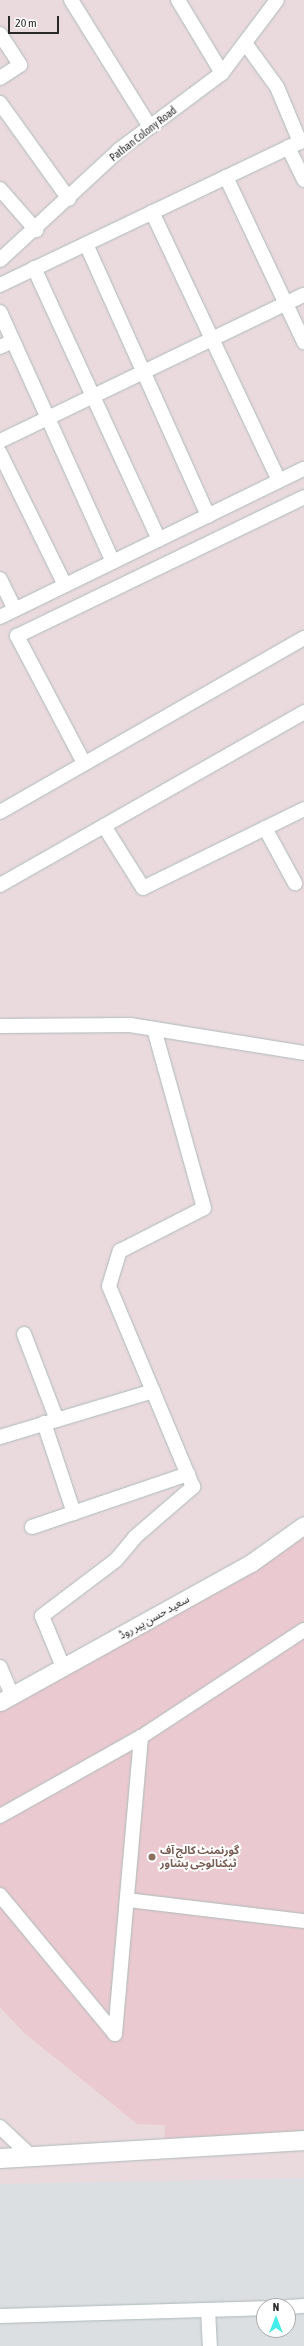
<!DOCTYPE html>
<meta charset="utf-8">
<style>
body{margin:0}
#map{position:relative;width:304px;height:2346px;overflow:hidden;background:#eadade;font-family:"Asap Condensed","Noto Sans Arabic",sans-serif}
div>[style]{position:absolute}
.industrial>*{inset:0;background:#dbdfe2}
.education>*{inset:0;background:#eacad0}
.roads{filter:drop-shadow(0 0 1px #aebbbb) drop-shadow(0 0 1px #aebbbb)}
.minor>*{height:14px;margin:-7px;padding:0 7px;transform-origin:7px;border-radius:7px;background:#fff}
.tertiary>*{height:17px;margin:-8.5px;padding:0 8.5px;transform-origin:8.5px;border-radius:8.5px;background:#fff}
.secondary>*{height:19px;margin:-9.5px;padding:0 9.5px;transform-origin:9.5px;border-radius:9.5px;background:#fff}
.dots>*{width:11px;height:11px;translate:-50% -50%;box-sizing:border-box;border:2px solid #fff;border-radius:50%}
span{translate:-50% -50%;white-space:nowrap;text-align:center;line-height:1.15;-webkit-text-stroke:4px #fff;paint-order:stroke}
.street-label{font-size:11px;color:#282828}
.education-label{font-size:11px;color:#785e54;font-weight:700}
.left{translate:0 -50%;text-align:left}
.north{position:absolute;left:256px;top:2298px;width:40px;height:40px;box-sizing:border-box;background:#fff;border:1px solid #a9a9a9;border-radius:50%;rotate:0deg;font-size:11px;font-weight:700;line-height:16px;text-align:center;color:#282828}
.north::after{content:'';display:block;margin:auto;width:14px;height:18px;background:#44ede9;clip-path:polygon(50% 0,100% 100%,50% 72%,0 100%)}
.scale{position:absolute;left:8px;top:16px;width:51px;height:18px;box-sizing:border-box;border:2px solid #282828;border-top:0;padding-left:5px;font-size:12px;line-height:14px;white-space:nowrap;color:#282828;-webkit-text-stroke:3px #fff;paint-order:stroke}
</style>
<div id="map">
<div class="industrial">
<i style="clip-path:polygon(evenodd,304px 2178px,304px 2346px,0 2346px,0 2184px,304px 2178px,264px 2306px,288px 2306px,288px 2330px,264px 2330px,264px 2306px)"></i>
</div>
<div class="education">
<i style="clip-path:polygon(304px 1525px,304px 2140px,164px 2149px,165px 2125px,137px 2124px,23px 2032px,0 2007px,0 1706px)"></i>
</div>
<div class="roads">
<div class="minor">
<i style="left:71px;top:0;width:150px;rotate:58.1deg"></i>
<i style="left:178px;top:0;width:85px;rotate:58.9deg"></i>
<i style="left:0;top:34px;width:37px;rotate:57deg"></i>
<i style="left:20px;top:65px;width:24px;rotate:147deg"></i>
<i style="left:245px;top:43px;width:54px;rotate:54deg"></i>
<i style="left:277px;top:87px;width:60px;rotate:67.3deg"></i>
<i style="left:0;top:103px;width:118px;rotate:54.3deg"></i>
<i style="left:288px;top:147px;width:37px;rotate:64deg"></i>
<i style="left:226px;top:177px;width:183px;rotate:64.7deg"></i>
<i style="left:0;top:189px;width:55px;rotate:48.7deg"></i>
<i style="left:152px;top:212px;width:297px;rotate:64.7deg"></i>
<i style="left:86px;top:244px;width:298px;rotate:65.8deg"></i>
<i style="left:0;top:260px;width:162px;rotate:-42.7deg"></i>
<i style="left:119px;top:150px;width:129px;rotate:-36.8deg"></i>
<i style="left:222px;top:73px;width:91px;rotate:-53deg"></i>
<i style="left:34px;top:268px;width:299px;rotate:65.3deg"></i>
<i style="left:0;top:285px;width:337px;rotate:-25.5deg"></i>
<i style="left:0;top:312px;width:274px;rotate:65.7deg"></i>
<i style="left:0;top:347px;width:14px;rotate:-25deg"></i>
<i style="left:0;top:441px;width:337px;rotate:-25.7deg"></i>
<i style="left:0;top:453px;width:147px;rotate:63.8deg"></i>
<i style="left:0;top:579px;width:34px;rotate:64deg"></i>
<i style="left:0;top:617px;width:338px;rotate:-26deg"></i>
<i style="left:84px;top:763px;width:144px;rotate:-117.8deg"></i>
<i style="left:17px;top:636px;width:319px;rotate:-25.8deg"></i>
<i style="left:0;top:812px;width:350px;rotate:-29.8deg"></i>
<i style="left:104px;top:826px;width:73px;rotate:57.8deg"></i>
<i style="left:143px;top:888px;width:179px;rotate:-26.1deg"></i>
<i style="left:265px;top:828px;width:63px;rotate:61.4deg"></i>
<i style="left:0;top:885px;width:350px;rotate:-29.6deg"></i>
<i style="left:0;top:1026px;width:130px;rotate:-0.4deg"></i>
<i style="left:130px;top:1025px;width:176px;rotate:9.1deg"></i>
<i style="left:24px;top:1334px;width:92px;rotate:69deg"></i>
<i style="left:44px;top:1423px;width:95px;rotate:71.6deg"></i>
<i style="left:0;top:1437px;width:160px;rotate:-16.7deg"></i>
<i style="left:32px;top:1527px;width:165px;rotate:-18.8deg"></i>
<i style="left:0;top:1667px;width:30px;rotate:67deg"></i>
<i style="left:63px;top:1667px;width:55px;rotate:-112.4deg"></i>
<i style="left:42px;top:1616px;width:93px;rotate:-37.1deg"></i>
<i style="left:116px;top:1560px;width:30px;rotate:-50deg"></i>
<i style="left:135px;top:1537px;width:77px;rotate:-40.8deg"></i>
<i style="left:193px;top:1487px;width:218px;rotate:-112.7deg"></i>
<i style="left:109px;top:1286px;width:37px;rotate:-73deg"></i>
<i style="left:120px;top:1251px;width:94px;rotate:-27.1deg"></i>
<i style="left:204px;top:1208px;width:186px;rotate:-105.6deg"></i>
<i style="left:0;top:1816px;width:162px;rotate:-29.3deg"></i>
<i style="left:0;top:1895px;width:180px;rotate:50.4deg"></i>
<i style="left:115px;top:2034px;width:298px;rotate:-85deg"></i>
<i style="left:141px;top:1737px;width:195px;rotate:-33.3deg"></i>
<i style="left:127px;top:1900px;width:178px;rotate:6.8deg"></i>
<i style="left:0;top:2127px;width:44px;rotate:43.2deg"></i>
<i style="left:288px;top:2307px;width:16px;rotate:-4deg"></i>
<i style="left:208px;top:2310px;width:36px;rotate:87deg"></i>
<i style="left:0;top:2316px;width:264px;rotate:-1.7deg"></i>
</div>
<div class="tertiary">
<i style="left:0;top:1702px;width:287px;rotate:-29deg"></i>
<i style="left:251px;top:1563px;width:65px;rotate:-35.6deg"></i>
</div>
<div class="secondary">
<i style="left:0;top:2158px;width:305px;rotate:-3.4deg"></i>
</div>
</div>
<div class="dots">
<i style="left:152px;top:1857px;background:#8d6e63"></i>
</div>
<div class="street-label">
<span style="left:143px;top:134px;rotate:-38deg">Pathan Colony Road</span>
<span style="left:154px;top:1617px;rotate:-29deg">سعید حسن پیر روڈ</span>
</div>
<div class="education-label">
<span class="left" style="left:160px;top:1857px">گورنمنٹ کالج آف<br>ٹیکنالوجی پشاور</span>
</div>
<div class="north">N</div>
<div class="scale">20 m</div>
</div>
